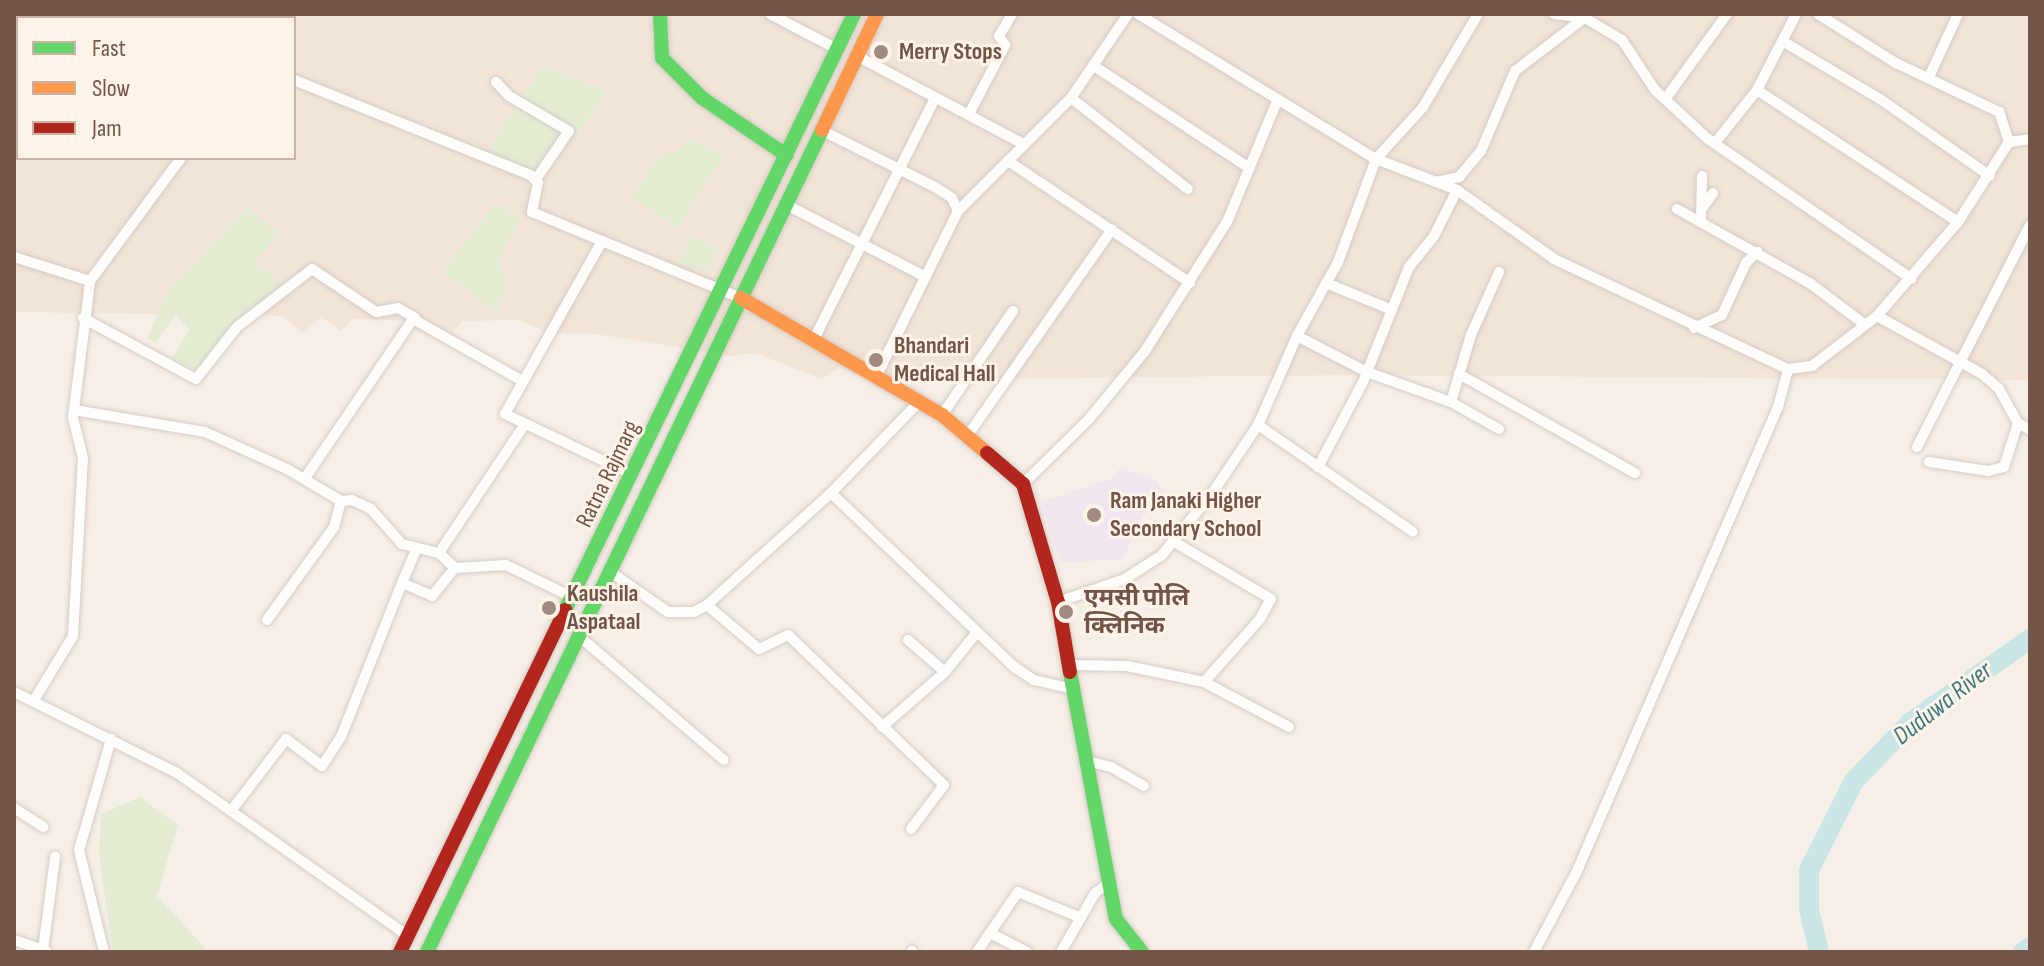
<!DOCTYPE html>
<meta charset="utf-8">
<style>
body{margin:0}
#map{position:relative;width:2044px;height:966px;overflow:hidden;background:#f6efe7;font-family:"Sofia Sans Condensed","Noto Sans Devanagari",sans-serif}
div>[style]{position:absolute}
.residential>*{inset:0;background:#f2e4d7}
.education>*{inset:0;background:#f1e6f0}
.green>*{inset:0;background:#e3ecd2}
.river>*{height:20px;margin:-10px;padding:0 10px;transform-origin:10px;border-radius:10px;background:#c9e5e6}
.roads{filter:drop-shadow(0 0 2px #d4cbc5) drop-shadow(0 0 2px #d4cbc5)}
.street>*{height:10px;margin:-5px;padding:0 5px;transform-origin:5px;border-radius:5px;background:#fefdfb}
.fast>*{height:14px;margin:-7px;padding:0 7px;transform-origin:7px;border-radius:7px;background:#63d668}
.slow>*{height:14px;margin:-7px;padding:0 7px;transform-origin:7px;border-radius:7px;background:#ff974d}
.jam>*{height:14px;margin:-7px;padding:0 7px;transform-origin:7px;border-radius:7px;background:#b3261e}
.dots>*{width:22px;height:22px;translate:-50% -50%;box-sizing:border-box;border:4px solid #fff4e7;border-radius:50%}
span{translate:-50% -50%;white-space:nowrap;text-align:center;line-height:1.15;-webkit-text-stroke:6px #fff4e7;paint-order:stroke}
.poi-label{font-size:24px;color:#735548;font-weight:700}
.left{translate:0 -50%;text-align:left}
.street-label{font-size:24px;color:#735548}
.water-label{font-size:26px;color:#3f7980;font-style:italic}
.frame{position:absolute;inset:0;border:16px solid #735548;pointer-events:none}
.legend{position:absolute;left:16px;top:16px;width:280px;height:144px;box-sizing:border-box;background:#fff4e7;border:2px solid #c7b4a7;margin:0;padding:10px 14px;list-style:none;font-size:24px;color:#735548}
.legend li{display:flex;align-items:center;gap:16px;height:40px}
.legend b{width:40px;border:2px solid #c7b4a7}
</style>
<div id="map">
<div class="residential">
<i style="clip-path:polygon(evenodd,14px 14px,2030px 14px,2030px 380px,1350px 375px,900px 380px,839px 368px,822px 379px,755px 353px,730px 356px,596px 334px,549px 333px,519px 320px,462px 321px,447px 340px,413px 321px,352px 319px,341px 331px,321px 317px,302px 333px,283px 316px,14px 312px,14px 14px,18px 18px,294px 18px,294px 158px,18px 158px,18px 18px)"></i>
</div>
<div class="education">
<i style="clip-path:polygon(1120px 468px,1156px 480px,1163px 493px,1145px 511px,1122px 560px,1060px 562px,1041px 502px,1112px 478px)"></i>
</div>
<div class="green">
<i style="clip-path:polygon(542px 65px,609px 92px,542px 181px,485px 155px)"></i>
<i style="clip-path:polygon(693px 139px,724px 156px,678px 229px,630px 198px,662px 151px,671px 154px)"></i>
<i style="clip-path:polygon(494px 205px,522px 216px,499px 260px,506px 285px,497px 314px,442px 271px)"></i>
<i style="clip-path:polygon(247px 206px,280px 234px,254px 263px,284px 282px,227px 329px,198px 370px,172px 358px,189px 330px,176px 315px,155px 343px,147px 338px,169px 290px)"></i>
<i style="clip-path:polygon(690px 237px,720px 247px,705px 273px,677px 263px)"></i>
<i style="clip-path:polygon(140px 797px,178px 825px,157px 896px,209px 952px,113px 952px,99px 855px,101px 814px)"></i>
</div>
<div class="river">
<i style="left:1819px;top:952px;width:44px;rotate:-103.1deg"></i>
<i style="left:1809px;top:909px;width:39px;rotate:-90deg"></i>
<i style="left:1809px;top:870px;width:100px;rotate:-63.2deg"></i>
<i style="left:1854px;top:781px;width:82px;rotate:-46deg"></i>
<i style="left:1911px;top:722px;width:145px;rotate:-34.9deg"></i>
<i style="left:2023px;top:952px;width:9px;rotate:-36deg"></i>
</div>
<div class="roads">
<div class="street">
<i style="left:280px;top:14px;width:4px;rotate:90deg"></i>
<i style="left:770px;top:14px;width:76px;rotate:27.6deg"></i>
<i style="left:1138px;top:14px;width:279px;rotate:31.4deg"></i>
<i style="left:1376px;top:159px;width:87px;rotate:20.9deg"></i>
<i style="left:1457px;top:190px;width:119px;rotate:35.4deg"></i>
<i style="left:1554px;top:259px;width:259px;rotate:25.2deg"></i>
<i style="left:1554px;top:14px;width:31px;rotate:7deg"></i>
<i style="left:1585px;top:18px;width:43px;rotate:30.7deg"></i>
<i style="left:1622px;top:40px;width:60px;rotate:56.6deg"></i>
<i style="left:1655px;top:90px;width:72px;rotate:42.8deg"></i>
<i style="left:1708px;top:139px;width:247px;rotate:34.5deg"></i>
<i style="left:1784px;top:42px;width:112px;rotate:30.7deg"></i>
<i style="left:1880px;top:99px;width:134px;rotate:35deg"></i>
<i style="left:857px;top:56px;width:186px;rotate:27.9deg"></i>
<i style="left:1094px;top:66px;width:184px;rotate:33.3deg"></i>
<i style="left:1929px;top:77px;width:69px;rotate:-65.3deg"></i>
<i style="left:294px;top:80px;width:254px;rotate:21.9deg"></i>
<i style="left:530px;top:175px;width:11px;rotate:45deg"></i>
<i style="left:538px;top:183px;width:30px;rotate:102deg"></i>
<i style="left:532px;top:212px;width:76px;rotate:22.5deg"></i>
<i style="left:496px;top:82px;width:19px;rotate:47deg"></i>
<i style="left:509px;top:96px;width:69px;rotate:30.3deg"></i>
<i style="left:569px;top:131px;width:58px;rotate:124.5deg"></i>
<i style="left:1757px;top:90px;width:240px;rotate:33.3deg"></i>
<i style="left:1071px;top:98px;width:148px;rotate:37.9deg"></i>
<i style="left:1666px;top:98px;width:104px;rotate:-54deg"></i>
<i style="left:969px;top:114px;width:78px;rotate:-62.4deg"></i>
<i style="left:1005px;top:45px;width:11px;rotate:-124deg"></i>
<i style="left:999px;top:36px;width:26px;rotate:-59deg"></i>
<i style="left:821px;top:130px;width:125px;rotate:26.6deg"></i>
<i style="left:933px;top:186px;width:22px;rotate:32deg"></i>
<i style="left:952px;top:198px;width:14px;rotate:65deg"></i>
<i style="left:2009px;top:142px;width:21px;rotate:-8deg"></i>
<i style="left:1715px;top:143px;width:68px;rotate:-51.6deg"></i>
<i style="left:1757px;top:90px;width:85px;rotate:-62.8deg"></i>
<i style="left:1008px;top:161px;width:219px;rotate:33.8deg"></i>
<i style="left:1436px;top:182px;width:24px;rotate:-12deg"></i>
<i style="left:1459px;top:177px;width:34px;rotate:-50deg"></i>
<i style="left:1481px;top:151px;width:87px;rotate:-67deg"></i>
<i style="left:1515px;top:71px;width:87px;rotate:-37.5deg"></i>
<i style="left:785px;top:204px;width:157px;rotate:27.4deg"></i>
<i style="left:1703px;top:207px;width:17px;rotate:-54deg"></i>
<i style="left:1677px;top:209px;width:154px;rotate:29.2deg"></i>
<i style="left:1811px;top:284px;width:66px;rotate:37deg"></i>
<i style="left:1701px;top:218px;width:42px;rotate:-88.6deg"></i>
<i style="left:14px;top:257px;width:80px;rotate:17.5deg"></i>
<i style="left:1326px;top:283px;width:71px;rotate:22.2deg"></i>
<i style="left:1877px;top:316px;width:120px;rotate:28.9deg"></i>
<i style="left:1982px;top:374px;width:23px;rotate:41deg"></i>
<i style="left:1999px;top:389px;width:39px;rotate:61deg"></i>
<i style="left:2018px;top:423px;width:46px;rotate:107.7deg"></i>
<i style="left:2004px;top:467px;width:16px;rotate:166deg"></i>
<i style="left:1988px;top:471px;width:60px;rotate:-171.3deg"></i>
<i style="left:83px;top:318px;width:128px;rotate:28.4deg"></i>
<i style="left:196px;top:379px;width:66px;rotate:-51.7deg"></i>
<i style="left:237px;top:327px;width:95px;rotate:-37.7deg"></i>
<i style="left:312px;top:269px;width:77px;rotate:33.9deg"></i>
<i style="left:376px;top:312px;width:22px;rotate:-10deg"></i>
<i style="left:398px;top:308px;width:20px;rotate:30deg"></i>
<i style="left:1694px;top:328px;width:31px;rotate:-25deg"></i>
<i style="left:1722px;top:315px;width:57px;rotate:-65.2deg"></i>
<i style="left:1746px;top:263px;width:16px;rotate:-45deg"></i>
<i style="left:1297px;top:336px;width:79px;rotate:27.2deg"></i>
<i style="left:1367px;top:372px;width:89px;rotate:19.7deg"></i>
<i style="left:1451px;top:402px;width:55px;rotate:29.4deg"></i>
<i style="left:814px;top:339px;width:270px;rotate:-63.3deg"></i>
<i style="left:1459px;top:374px;width:202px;rotate:29.4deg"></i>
<i style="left:876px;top:377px;width:185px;rotate:-63.7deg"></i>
<i style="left:958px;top:211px;width:160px;rotate:-45deg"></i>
<i style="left:1071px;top:98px;width:102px;rotate:-55.8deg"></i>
<i style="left:1451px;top:402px;width:70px;rotate:-73.4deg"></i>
<i style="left:1471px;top:335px;width:69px;rotate:-66deg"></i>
<i style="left:74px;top:410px;width:133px;rotate:9.5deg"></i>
<i style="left:205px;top:432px;width:90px;rotate:24.3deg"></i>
<i style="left:287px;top:469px;width:63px;rotate:30.7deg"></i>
<i style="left:341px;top:501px;width:11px;rotate:-5deg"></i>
<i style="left:352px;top:500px;width:21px;rotate:25deg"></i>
<i style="left:371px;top:509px;width:47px;rotate:48.5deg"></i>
<i style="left:402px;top:544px;width:38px;rotate:14deg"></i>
<i style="left:439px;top:553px;width:22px;rotate:43deg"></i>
<i style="left:942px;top:415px;width:126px;rotate:-55.7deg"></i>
<i style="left:2018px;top:423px;width:14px;rotate:30deg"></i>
<i style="left:1258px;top:425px;width:188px;rotate:34.6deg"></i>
<i style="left:968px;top:435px;width:251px;rotate:-55deg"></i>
<i style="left:1917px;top:447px;width:249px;rotate:-63deg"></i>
<i style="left:1318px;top:467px;width:96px;rotate:-62.1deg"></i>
<i style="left:1363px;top:382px;width:124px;rotate:-68.2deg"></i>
<i style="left:1409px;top:267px;width:40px;rotate:-51deg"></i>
<i style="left:1434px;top:236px;width:51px;rotate:-63.4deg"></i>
<i style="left:631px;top:474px;width:140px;rotate:-154.5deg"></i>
<i style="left:505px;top:414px;width:198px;rotate:-60.7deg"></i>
<i style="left:602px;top:241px;width:150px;rotate:22.3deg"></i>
<i style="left:305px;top:478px;width:192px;rotate:-55.8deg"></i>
<i style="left:413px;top:319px;width:124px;rotate:29.5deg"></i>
<i style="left:1023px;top:484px;width:93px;rotate:-44.6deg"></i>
<i style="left:1089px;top:419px;width:88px;rotate:-50.5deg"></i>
<i style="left:1145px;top:351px;width:153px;rotate:-57.6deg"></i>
<i style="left:1227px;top:222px;width:133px;rotate:-67.5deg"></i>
<i style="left:831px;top:493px;width:251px;rotate:43.5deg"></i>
<i style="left:1013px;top:666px;width:25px;rotate:34deg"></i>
<i style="left:1034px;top:680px;width:40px;rotate:13deg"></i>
<i style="left:1176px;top:543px;width:110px;rotate:30.5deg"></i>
<i style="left:1271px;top:599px;width:23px;rotate:119deg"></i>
<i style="left:1260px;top:619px;width:84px;rotate:131.6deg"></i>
<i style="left:439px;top:553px;width:155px;rotate:-56.3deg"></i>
<i style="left:612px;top:573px;width:68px;rotate:34.9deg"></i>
<i style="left:668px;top:612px;width:26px"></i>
<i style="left:694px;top:612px;width:15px;rotate:-28deg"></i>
<i style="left:402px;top:583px;width:36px;rotate:-67deg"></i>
<i style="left:1058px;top:602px;width:71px;rotate:-18.9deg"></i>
<i style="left:1125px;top:579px;width:44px;rotate:-33deg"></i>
<i style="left:1162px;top:555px;width:81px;rotate:-51deg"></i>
<i style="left:1213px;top:492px;width:81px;rotate:-56.1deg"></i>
<i style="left:1258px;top:425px;width:97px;rotate:-66.3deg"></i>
<i style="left:1297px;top:336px;width:85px;rotate:-61deg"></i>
<i style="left:1338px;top:262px;width:110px;rotate:-69.7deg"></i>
<i style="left:1376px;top:159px;width:70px;rotate:-47.9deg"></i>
<i style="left:1423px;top:107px;width:108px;rotate:-59.4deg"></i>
<i style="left:267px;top:620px;width:115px;rotate:-54.2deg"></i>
<i style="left:334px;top:527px;width:27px;rotate:-75deg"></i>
<i style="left:580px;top:637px;width:189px;rotate:40.5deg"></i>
<i style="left:908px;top:640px;width:49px;rotate:40.9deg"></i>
<i style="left:1069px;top:665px;width:58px;rotate:1deg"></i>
<i style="left:1127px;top:666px;width:79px;rotate:11.7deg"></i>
<i style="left:1204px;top:682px;width:96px;rotate:27.9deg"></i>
<i style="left:14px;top:692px;width:182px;rotate:26.4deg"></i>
<i style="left:177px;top:773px;width:283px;rotate:35.2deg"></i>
<i style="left:34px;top:700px;width:75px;rotate:-58.6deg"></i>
<i style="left:73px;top:636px;width:178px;rotate:-86.8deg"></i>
<i style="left:83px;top:458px;width:41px;rotate:-104deg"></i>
<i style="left:73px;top:418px;width:138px;rotate:-82.9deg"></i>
<i style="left:90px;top:281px;width:153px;rotate:-53.5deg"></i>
<i style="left:882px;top:727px;width:84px;rotate:-41.1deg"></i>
<i style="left:945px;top:672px;width:51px;rotate:-51.3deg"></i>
<i style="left:1087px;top:761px;width:25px;rotate:14deg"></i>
<i style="left:1111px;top:767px;width:38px;rotate:30deg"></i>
<i style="left:14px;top:808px;width:35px;rotate:33deg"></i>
<i style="left:231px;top:811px;width:91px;rotate:-52.6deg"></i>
<i style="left:286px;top:739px;width:45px;rotate:36.9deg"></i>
<i style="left:322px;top:766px;width:35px;rotate:-57deg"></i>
<i style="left:341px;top:737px;width:166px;rotate:-68.4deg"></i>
<i style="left:402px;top:583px;width:33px;rotate:23deg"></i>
<i style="left:432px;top:596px;width:36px;rotate:-51deg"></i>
<i style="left:455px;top:568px;width:51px;rotate:-3.4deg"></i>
<i style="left:506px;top:565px;width:73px;rotate:25.9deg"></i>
<i style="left:911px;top:829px;width:55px;rotate:-53.1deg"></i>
<i style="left:944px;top:785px;width:216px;rotate:-136.1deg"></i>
<i style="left:788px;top:635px;width:32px;rotate:154deg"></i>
<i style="left:759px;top:649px;width:68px;rotate:-139.8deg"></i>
<i style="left:707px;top:605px;width:167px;rotate:-42.1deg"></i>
<i style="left:831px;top:493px;width:124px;rotate:-46deg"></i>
<i style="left:990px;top:933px;width:42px;rotate:27.2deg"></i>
<i style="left:14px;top:940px;width:34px;rotate:19deg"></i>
<i style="left:43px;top:950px;width:94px;rotate:-82.6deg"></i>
<i style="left:912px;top:951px;width:1px;rotate:45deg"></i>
<i style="left:104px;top:952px;width:105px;rotate:-103.8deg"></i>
<i style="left:79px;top:850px;width:116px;rotate:-73.9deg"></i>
<i style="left:977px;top:952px;width:73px;rotate:-55.7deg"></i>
<i style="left:1018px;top:892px;width:68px;rotate:22.4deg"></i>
<i style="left:1061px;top:952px;width:68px;rotate:-60deg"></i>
<i style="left:1095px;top:893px;width:17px;rotate:-36deg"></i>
<i style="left:1534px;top:952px;width:92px;rotate:-62deg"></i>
<i style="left:1577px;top:871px;width:506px;rotate:-66.58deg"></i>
<i style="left:1778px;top:407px;width:39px;rotate:-75deg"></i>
<i style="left:1788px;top:369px;width:24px;rotate:-7deg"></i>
<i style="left:1812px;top:366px;width:82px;rotate:-37.6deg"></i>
<i style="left:1877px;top:316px;width:124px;rotate:-49.2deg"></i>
<i style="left:1958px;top:222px;width:95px;rotate:-57.5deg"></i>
<i style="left:2009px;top:142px;width:32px;rotate:-108deg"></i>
<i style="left:1999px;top:112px;width:114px;rotate:-154.6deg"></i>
<i style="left:1896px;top:63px;width:92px;rotate:-147.9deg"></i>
</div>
<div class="fast">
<i style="left:660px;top:14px;width:44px;rotate:87.4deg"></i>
<i style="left:662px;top:58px;width:57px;rotate:45deg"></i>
<i style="left:702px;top:98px;width:102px;rotate:34.2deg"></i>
<i style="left:565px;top:610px;width:662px;rotate:-64.13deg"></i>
<i style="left:1070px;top:672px;width:251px;rotate:79.5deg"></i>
<i style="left:1116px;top:919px;width:42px;rotate:51.8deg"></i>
<i style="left:427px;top:952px;width:912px;rotate:-64.33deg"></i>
</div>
<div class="slow">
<i style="left:822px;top:130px;width:128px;rotate:-64.6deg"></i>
<i style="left:741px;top:298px;width:233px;rotate:30.2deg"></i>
<i style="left:942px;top:415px;width:59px;rotate:40.2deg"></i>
</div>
<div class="jam">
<i style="left:987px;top:453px;width:48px;rotate:40.7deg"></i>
<i style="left:1023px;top:484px;width:123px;rotate:73.5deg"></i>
<i style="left:1058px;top:602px;width:71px;rotate:80.3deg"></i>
<i style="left:400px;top:952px;width:380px;rotate:-64.2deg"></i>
</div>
</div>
<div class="dots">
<i style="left:881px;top:52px;background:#a18b80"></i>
<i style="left:876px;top:360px;background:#a18b80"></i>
<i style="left:1094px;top:515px;background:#a18b80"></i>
<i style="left:549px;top:608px;background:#a18b80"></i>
<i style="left:1066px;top:612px;background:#a18b80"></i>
</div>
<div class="poi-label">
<span class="left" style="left:899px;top:52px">Merry Stops</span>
<span class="left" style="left:894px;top:360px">Bhandari<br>Medical Hall</span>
<span class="left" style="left:1110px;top:515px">Ram Janaki Higher<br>Secondary School</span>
<span class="left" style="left:567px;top:608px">Kaushila<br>Aspataal</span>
<span class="left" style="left:1084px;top:612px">एमसी पोलि<br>क्लिनिक</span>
</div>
<div class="street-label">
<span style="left:608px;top:474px;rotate:-64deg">Ratna Rajmarg</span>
</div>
<div class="water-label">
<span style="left:1943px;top:704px;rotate:-38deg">Duduwa River</span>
</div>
<div class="frame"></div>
<ul class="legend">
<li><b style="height:10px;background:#63d668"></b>Fast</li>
<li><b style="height:10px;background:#ff974d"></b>Slow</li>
<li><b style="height:10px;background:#b3261e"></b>Jam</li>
</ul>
</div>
